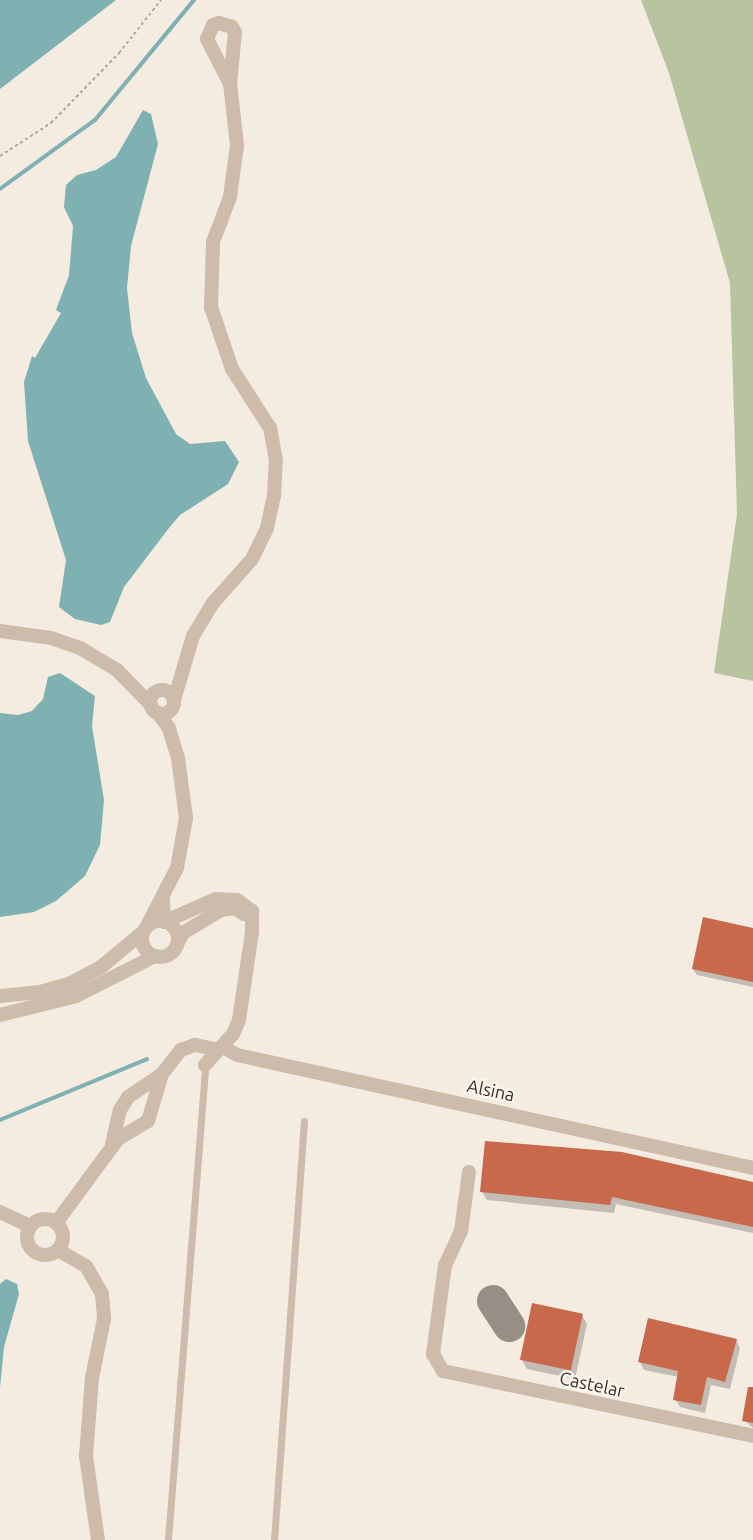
<!DOCTYPE html>
<style>
body{margin:0}
#map{position:relative;width:753px;height:1540px;overflow:hidden;background:#f4ebe1;font-family:Ubuntu,sans-serif}
div>[style]{position:absolute}
.green>*{inset:0;background:#b8c4a0}
.water>*{inset:0;background:#7fb0b2}
.shadow>*{inset:0;background:#0003}
.stream>*{height:4px;margin:-2px;padding:0 2px;transform-origin:2px;border-radius:2px;background:#7fb0b2}
.taxiway>*{height:32px;margin:-16px;padding:0 16px;transform-origin:16px;border-radius:16px;background:#988e86}
.building>*{inset:0;background:#c8694b;transform-origin:0 0}
.path>*{height:2px;margin-top:-1px;transform-origin:0;background:repeating-linear-gradient(90deg,#b9a596 0 3px,transparent 0 6px)}
.service>*{height:7px;margin:-3.5px;padding:0 3.5px;transform-origin:3.5px;border-radius:3.5px;background:#cdbbac}
.minor>*{height:14px;margin:-7px;padding:0 7px;transform-origin:7px;border-radius:7px;background:#cdbbac}
.minor>.ring{margin:-7px;padding:0;box-sizing:content-box;background:none;border:14px solid #cdbbac;border-radius:50%}
span{translate:-50% -50%;white-space:nowrap;text-align:center;line-height:1.15;-webkit-text-stroke:5px #fbf5ee;paint-order:stroke}
.street-label{font-size:18px;color:#3b302b}
</style>
<div id="map">
<div class="green">
<i style="clip-path:polygon(641px 0,753px 0,753px 681px,714px 673px,737px 514px,730px 283px,669px 73px)"></i>
</div>
<div class="water">
<i style="clip-path:polygon(0 0,116px 0,0 89px)"></i>
<i style="clip-path:polygon(143px 110px,151px 114px,158px 144px,131px 246px,127px 288px,132px 333px,146px 378px,176px 434px,190px 444px,225px 441px,239px 462px,228px 484px,180px 515px,169px 528px,124px 587px,110px 622px,101px 625px,75px 619px,59px 607px,66px 560px,28px 441px,24px 382px,32px 356px,35px 358px,61px 313px,56px 310px,69px 275px,73px 226px,64px 207px,66px 185px,77px 175px,96px 170px,116px 157px)"></i>
<i style="clip-path:polygon(60px 673px,95px 696px,92px 726px,104px 800px,100px 845px,85px 876px,56px 901px,34px 912px,0 917px,0 713px,18px 715px,32px 711px,43px 699px,48px 677px)"></i>
<i style="clip-path:polygon(6px 1279px,17px 1284px,19px 1294px,4px 1347px,0 1388px,0 1284px)"></i>
</div>
<div class="shadow">
<i style="clip-path:polygon(753px 929px,753px 987px,697px 975px,693px 969px)"></i>
<i style="clip-path:polygon(753px 1183px,753px 1233px,616px 1204px,614px 1213px,487px 1200px,482px 1192px)"></i>
<i style="clip-path:polygon(582px 1315px,587px 1324px,575px 1379px,527px 1369px,522px 1360px)"></i>
<i style="clip-path:polygon(736px 1340px,740px 1348px,730px 1389px,711px 1385px,705px 1413px,680px 1407px,675px 1399px,679px 1377px,644px 1370px,640px 1362px)"></i>
<i style="clip-path:polygon(753px 1389px,753px 1428px,744px 1420px)"></i>
</div>
<div class="stream">
<i style="left:0;top:189px;width:117px;rotate:-36deg"></i>
<i style="left:95px;top:120px;width:156px;rotate:-50.5deg"></i>
<i style="left:0;top:1120px;width:159px;rotate:-22.5deg"></i>
</div>
<div class="taxiway">
<i style="left:493px;top:1301px;width:30px;rotate:57deg"></i>
</div>
<div class="building">
<i style="clip-path:polygon(703px 917px,753px 928px,753px 982px,692px 969px)"></i>
<i style="clip-path:polygon(485px 1141px,622px 1152px,753px 1182px,753px 1227px,612px 1197px,610px 1205px,480px 1192px)"></i>
<i style="left:532px;top:1303px;width:52px;height:58px;rotate:12deg"></i>
<i style="clip-path:polygon(648px 1318px,737px 1339px,725px 1382px,707px 1377px,701px 1405px,673px 1400px,678px 1371px,638px 1362px)"></i>
<i style="clip-path:polygon(748px 1387px,753px 1387px,753px 1423px,742px 1421px)"></i>
</div>
<div class="path">
<i style="left:0;top:156px;width:61px;rotate:-32.9deg"></i>
<i style="left:51px;top:123px;width:98px;rotate:-45.8deg"></i>
<i style="left:119px;top:53px;width:68px;rotate:-51.6deg"></i>
</div>
<div class="service">
<i style="left:168px;top:1540px;width:476px;rotate:-85.5deg"></i>
<i style="left:274px;top:1540px;width:420px;rotate:-85.9deg"></i>
</div>
<div class="minor">
<i style="left:0;top:631px;width:51px;rotate:7.8deg"></i>
<i style="left:51px;top:638px;width:31px;rotate:19deg"></i>
<i style="left:80px;top:648px;width:43px;rotate:30.7deg"></i>
<i style="left:117px;top:670px;width:49px;rotate:45.8deg"></i>
<i class="ring" style="left:150px;top:690px;width:10px;height:10px"></i>
<i style="left:174px;top:700px;width:67px;rotate:-73.5deg"></i>
<i style="left:193px;top:636px;width:39px;rotate:-59deg"></i>
<i style="left:213px;top:603px;width:59px;rotate:-48.4deg"></i>
<i style="left:252px;top:559px;width:34px;rotate:-64deg"></i>
<i style="left:267px;top:528px;width:33px;rotate:-78deg"></i>
<i style="left:274px;top:496px;width:35px;rotate:-87deg"></i>
<i style="left:276px;top:461px;width:34px;rotate:-100deg"></i>
<i style="left:270px;top:428px;width:70px;rotate:-122.8deg"></i>
<i style="left:232px;top:369px;width:65px;rotate:-108.7deg"></i>
<i style="left:211px;top:307px;width:65px;rotate:-88.2deg"></i>
<i style="left:213px;top:242px;width:48px;rotate:-69.3deg"></i>
<i style="left:230px;top:197px;width:52px;rotate:-82.3deg"></i>
<i style="left:237px;top:145px;width:61px;rotate:-96.5deg"></i>
<i style="left:230px;top:84px;width:52px;rotate:-84.5deg"></i>
<i style="left:235px;top:32px;width:6px;rotate:-121deg"></i>
<i style="left:232px;top:27px;width:14px;rotate:-163deg"></i>
<i style="left:219px;top:23px;width:6px;rotate:162deg"></i>
<i style="left:213px;top:25px;width:15px;rotate:113deg"></i>
<i style="left:207px;top:39px;width:51px;rotate:62.9deg"></i>
<i style="left:163px;top:901px;width:21px;rotate:87deg"></i>
<i style="left:164px;top:922px;width:57px;rotate:-23.9deg"></i>
<i style="left:216px;top:899px;width:21px;rotate:3deg"></i>
<i style="left:237px;top:900px;width:19px;rotate:36deg"></i>
<i style="left:252px;top:911px;width:21px;rotate:90deg"></i>
<i style="left:252px;top:932px;width:89px;rotate:98.4deg"></i>
<i style="left:239px;top:1020px;width:15px;rotate:113deg"></i>
<i style="left:233px;top:1034px;width:42px;rotate:132.1deg"></i>
<i class="ring" style="left:142px;top:921px;width:22px;height:22px"></i>
<i style="left:147px;top:926px;width:65px;rotate:-62.7deg"></i>
<i style="left:177px;top:868px;width:51px;rotate:-79.8deg"></i>
<i style="left:186px;top:818px;width:61px;rotate:-97.6deg"></i>
<i style="left:178px;top:758px;width:31px;rotate:-107deg"></i>
<i style="left:169px;top:728px;width:20px;rotate:-127deg"></i>
<i style="left:177px;top:944px;width:13px;rotate:-61deg"></i>
<i style="left:183px;top:933px;width:44px;rotate:-31.2deg"></i>
<i style="left:221px;top:910px;width:14px;rotate:-8deg"></i>
<i style="left:235px;top:908px;width:11px;rotate:34deg"></i>
<i style="left:0;top:996px;width:40px;rotate:-5.7deg"></i>
<i style="left:40px;top:992px;width:32px;rotate:-16deg"></i>
<i style="left:71px;top:983px;width:34px;rotate:-28deg"></i>
<i style="left:101px;top:967px;width:55px;rotate:-39.8deg"></i>
<i style="left:0;top:1015px;width:78px;rotate:-14deg"></i>
<i style="left:76px;top:996px;width:89px;rotate:-26.9deg"></i>
<i style="left:222px;top:1046px;width:17px;rotate:31deg"></i>
<i style="left:237px;top:1055px;width:528px;rotate:12.35deg"></i>
<i style="left:112px;top:1144px;width:35px;rotate:-77deg"></i>
<i style="left:120px;top:1110px;width:15px;rotate:-58deg"></i>
<i style="left:128px;top:1097px;width:41px;rotate:-34.1deg"></i>
<i style="left:162px;top:1074px;width:31px;rotate:-52deg"></i>
<i style="left:181px;top:1050px;width:15px;rotate:-20deg"></i>
<i style="left:195px;top:1045px;width:21px;rotate:11deg"></i>
<i style="left:469px;top:1172px;width:60px;rotate:97.7deg"></i>
<i style="left:461px;top:1231px;width:38px;rotate:115deg"></i>
<i style="left:445px;top:1265px;width:90px;rotate:97.7deg"></i>
<i style="left:433px;top:1354px;width:20px;rotate:60deg"></i>
<i style="left:443px;top:1371px;width:317px;rotate:11.8deg"></i>
<i style="left:0;top:1212px;width:33px;rotate:25deg"></i>
<i class="ring" style="left:27px;top:1219px;width:22px;height:22px"></i>
<i style="left:56px;top:1223px;width:104px;rotate:-53.6deg"></i>
<i style="left:118px;top:1139px;width:35px;rotate:-31deg"></i>
<i style="left:148px;top:1121px;width:49px;rotate:-73.4deg"></i>
<i style="left:58px;top:1250px;width:32px;rotate:30deg"></i>
<i style="left:86px;top:1266px;width:32px;rotate:60deg"></i>
<i style="left:102px;top:1294px;width:25px;rotate:85deg"></i>
<i style="left:104px;top:1319px;width:60px;rotate:101.5deg"></i>
<i style="left:92px;top:1378px;width:78px;rotate:94.4deg"></i>
<i style="left:86px;top:1456px;width:85px;rotate:81.9deg"></i>
</div>
<div class="street-label">
<span style="left:491px;top:1090px;rotate:12deg">Alsina</span>
<span style="left:592px;top:1384px;rotate:12deg">Castelar</span>
</div>
</div>
